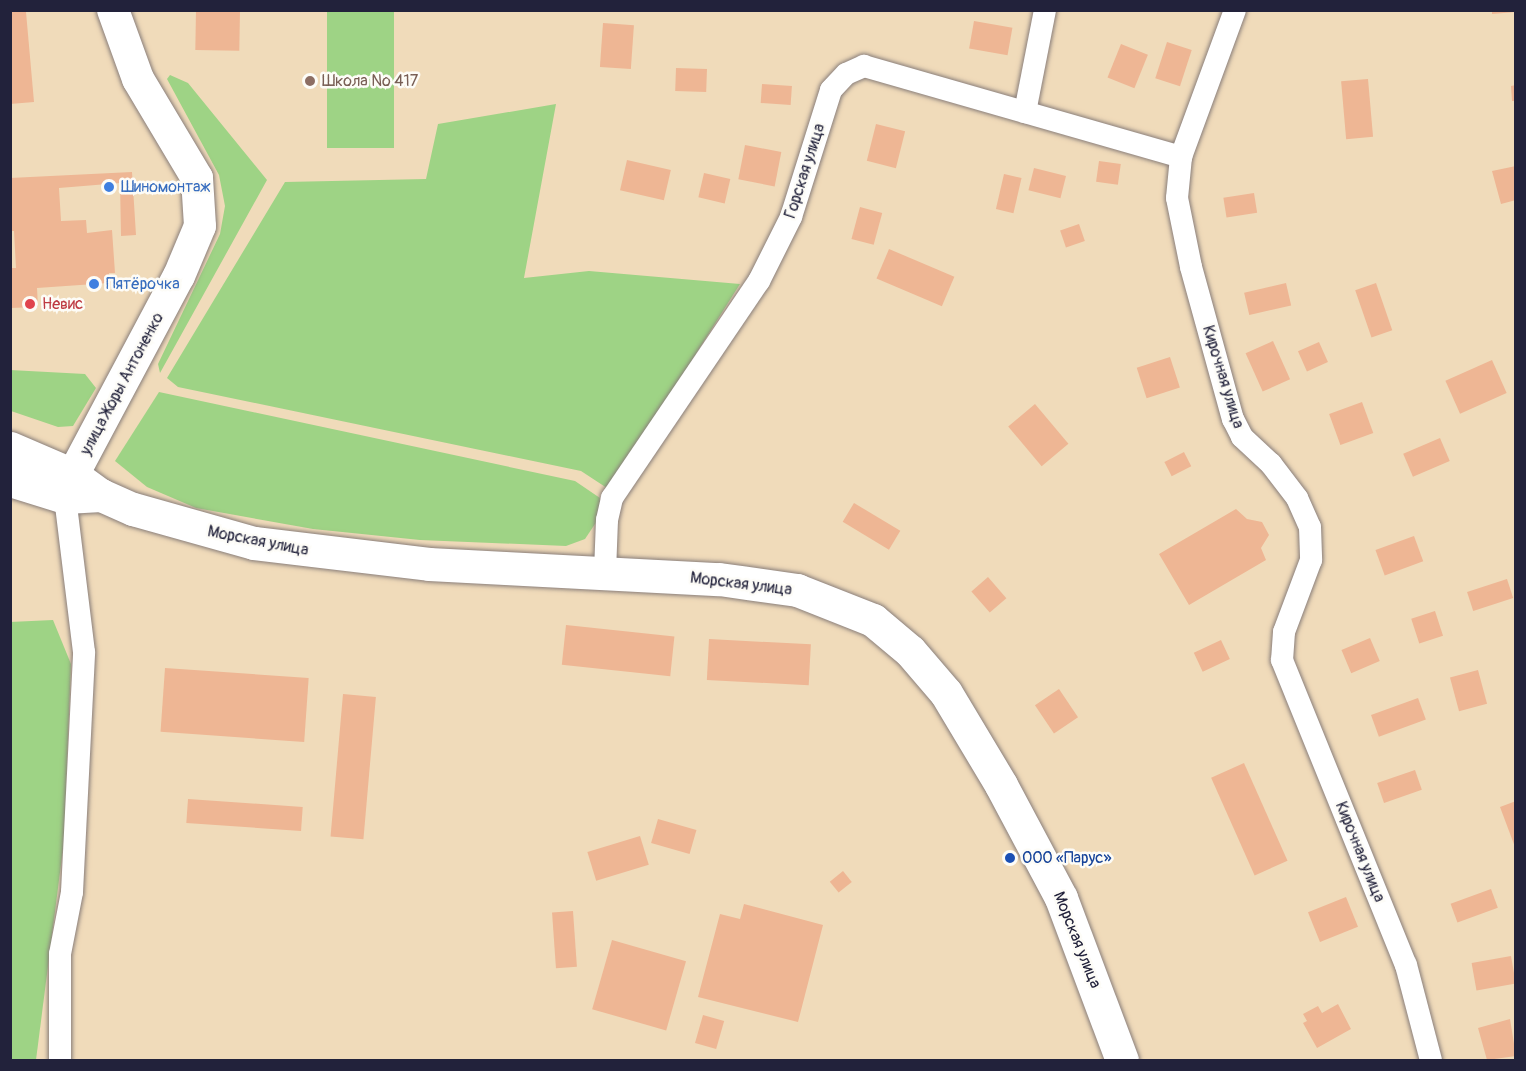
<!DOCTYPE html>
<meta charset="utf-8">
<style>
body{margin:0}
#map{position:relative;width:1526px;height:1071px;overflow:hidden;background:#f0dbba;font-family:Pangolin,sans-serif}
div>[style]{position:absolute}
.green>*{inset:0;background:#9ed385;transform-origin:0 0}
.building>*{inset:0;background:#eeb694;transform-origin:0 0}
.roads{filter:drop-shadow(0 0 2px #897e7a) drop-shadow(0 0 2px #897e7a)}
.street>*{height:22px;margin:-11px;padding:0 11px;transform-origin:11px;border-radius:11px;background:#fff}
.secondary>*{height:32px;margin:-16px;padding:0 16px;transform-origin:16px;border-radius:16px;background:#fff}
.primary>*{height:33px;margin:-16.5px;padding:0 16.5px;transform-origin:16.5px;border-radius:16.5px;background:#fff}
.dots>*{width:16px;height:16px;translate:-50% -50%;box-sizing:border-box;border:3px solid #fdfcf7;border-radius:50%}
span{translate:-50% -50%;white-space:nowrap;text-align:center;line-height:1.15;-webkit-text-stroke:5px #fdfcf7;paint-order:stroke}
.education-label{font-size:16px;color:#785e54}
.left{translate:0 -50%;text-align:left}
.street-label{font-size:16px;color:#22223b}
.shop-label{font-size:16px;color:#366cbe}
.health-label{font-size:16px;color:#be3a42}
.transit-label{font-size:16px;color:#164399}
.frame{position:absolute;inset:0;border:12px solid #22223b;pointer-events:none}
</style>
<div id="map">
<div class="green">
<i style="left:327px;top:11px;width:67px;height:137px"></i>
<i style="clip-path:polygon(170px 75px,188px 83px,267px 180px,160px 373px,158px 364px,220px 234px,225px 206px,219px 175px,167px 79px)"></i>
<i style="clip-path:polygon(556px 104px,524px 278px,589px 271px,740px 284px,610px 490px,581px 471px,178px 387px,167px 378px,285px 182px,426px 179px,438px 124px)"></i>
<i style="clip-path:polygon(10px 370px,85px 374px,96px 388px,73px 426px,58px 427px,11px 411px)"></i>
<i style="clip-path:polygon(159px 392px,575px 481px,600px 498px,599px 518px,585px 539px,566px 546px,420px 540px,313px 529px,196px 508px,147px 487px,115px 461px)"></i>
<i style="clip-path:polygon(53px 620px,71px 664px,64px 841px,36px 1060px,11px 1060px,10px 622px)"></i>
</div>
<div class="building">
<i style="clip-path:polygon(10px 10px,26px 12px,34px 102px,10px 104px)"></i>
<i style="left:196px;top:10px;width:44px;height:40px;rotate:1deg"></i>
<i style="clip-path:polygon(1492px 10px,1516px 10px,1516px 12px,1492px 14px)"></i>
<i style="left:974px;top:21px;width:39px;height:28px;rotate:10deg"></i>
<i style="left:603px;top:23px;width:31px;height:44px;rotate:4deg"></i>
<i style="left:1167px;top:42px;width:26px;height:38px;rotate:18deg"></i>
<i style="left:1121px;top:44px;width:29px;height:36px;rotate:22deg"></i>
<i style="left:676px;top:68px;width:31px;height:23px;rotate:2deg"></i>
<i style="left:1368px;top:79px;width:58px;height:27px;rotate:85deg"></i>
<i style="left:762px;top:84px;width:30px;height:19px;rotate:4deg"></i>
<i style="clip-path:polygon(1516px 85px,1516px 101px,1512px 101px,1511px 86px)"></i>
<i style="left:876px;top:124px;width:30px;height:38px;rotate:14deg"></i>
<i style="left:745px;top:145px;width:37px;height:35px;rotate:11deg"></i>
<i style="left:627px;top:160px;width:45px;height:31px;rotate:13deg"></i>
<i style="left:1099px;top:161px;width:22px;height:21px;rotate:8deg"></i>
<i style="clip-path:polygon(1516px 166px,1516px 200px,1501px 204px,1492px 171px)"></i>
<i style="left:1034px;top:168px;width:33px;height:23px;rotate:14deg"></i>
<i style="clip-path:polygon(132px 172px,136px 235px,121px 236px,120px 183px,59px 188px,61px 221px,86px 220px,87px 233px,112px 230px,115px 273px,109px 273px,109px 283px,37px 288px,38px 307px,10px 308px,10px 268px,16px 268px,14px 231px,10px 231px,10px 178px)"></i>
<i style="left:704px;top:173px;width:27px;height:25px;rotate:13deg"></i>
<i style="left:1004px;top:174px;width:18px;height:36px;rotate:13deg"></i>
<i style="left:1254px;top:193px;width:20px;height:31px;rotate:81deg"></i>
<i style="left:860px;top:207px;width:23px;height:33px;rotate:15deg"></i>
<i style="left:1079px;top:224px;width:18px;height:20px;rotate:71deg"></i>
<i style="left:889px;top:249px;width:71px;height:32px;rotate:23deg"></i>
<i style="left:1286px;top:283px;width:23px;height:43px;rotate:77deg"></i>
<i style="left:1376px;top:283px;width:50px;height:22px;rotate:71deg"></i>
<i style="left:1273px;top:341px;width:42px;height:30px;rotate:66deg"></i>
<i style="left:1319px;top:342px;width:22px;height:23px;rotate:66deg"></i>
<i style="left:1170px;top:357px;width:32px;height:35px;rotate:72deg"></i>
<i style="left:1492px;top:360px;width:36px;height:51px;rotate:66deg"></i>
<i style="left:1362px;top:402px;width:33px;height:35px;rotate:70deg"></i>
<i style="left:1035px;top:404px;width:52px;height:35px;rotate:50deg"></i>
<i style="left:1440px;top:438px;width:25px;height:40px;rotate:67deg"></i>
<i style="left:1184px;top:452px;width:16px;height:22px;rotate:63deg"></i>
<i style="left:854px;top:503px;width:54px;height:22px;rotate:31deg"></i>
<i style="clip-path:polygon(1236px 509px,1247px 519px,1262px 522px,1269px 535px,1261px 548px,1266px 560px,1189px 605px,1159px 554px)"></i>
<i style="left:1414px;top:536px;width:27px;height:41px;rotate:70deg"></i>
<i style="left:988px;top:577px;width:28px;height:22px;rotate:49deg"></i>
<i style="left:1507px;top:579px;width:20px;height:42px;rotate:72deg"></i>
<i style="left:1435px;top:611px;width:26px;height:25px;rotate:72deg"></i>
<i style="left:566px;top:625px;width:109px;height:40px;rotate:6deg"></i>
<i style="left:1370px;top:638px;width:25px;height:31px;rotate:67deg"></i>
<i style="left:709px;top:639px;width:102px;height:41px;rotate:3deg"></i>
<i style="left:1221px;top:640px;width:21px;height:30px;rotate:65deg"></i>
<i style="left:165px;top:668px;width:144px;height:64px;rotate:4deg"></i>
<i style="left:1478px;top:670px;width:35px;height:29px;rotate:75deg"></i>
<i style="left:1059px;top:689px;width:34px;height:29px;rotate:56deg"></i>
<i style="left:343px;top:694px;width:33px;height:143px;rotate:5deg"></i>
<i style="left:1418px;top:698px;width:23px;height:50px;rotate:70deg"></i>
<i style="left:1244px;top:763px;width:107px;height:36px;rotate:66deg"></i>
<i style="left:1415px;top:770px;width:21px;height:40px;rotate:71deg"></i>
<i style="left:188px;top:799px;width:115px;height:24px;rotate:4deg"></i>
<i style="clip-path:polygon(1516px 801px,1516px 847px,1515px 847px,1500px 807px)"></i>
<i style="left:658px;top:819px;width:40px;height:25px;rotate:16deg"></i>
<i style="left:640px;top:836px;width:30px;height:55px;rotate:73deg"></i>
<i style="left:843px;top:871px;width:14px;height:17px;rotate:51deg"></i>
<i style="left:1491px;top:889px;width:20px;height:43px;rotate:70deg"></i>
<i style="left:1346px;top:897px;width:32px;height:41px;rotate:68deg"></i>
<i style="clip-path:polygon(744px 904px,823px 925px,798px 1022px,698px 997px,720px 914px,740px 919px)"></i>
<i style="left:573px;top:911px;width:56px;height:21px;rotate:86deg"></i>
<i style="left:612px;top:940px;width:77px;height:72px;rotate:16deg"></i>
<i style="left:1511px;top:956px;width:28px;height:40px;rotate:80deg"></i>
<i style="clip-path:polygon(1338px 1004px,1351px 1029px,1317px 1048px,1303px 1023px,1307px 1021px,1303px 1014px,1318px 1006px,1322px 1013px)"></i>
<i style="left:703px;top:1015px;width:22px;height:29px;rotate:16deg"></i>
<i style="clip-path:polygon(1510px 1019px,1516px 1056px,1487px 1060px,1478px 1028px)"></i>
</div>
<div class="roads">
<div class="street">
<i style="left:1235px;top:10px;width:157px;rotate:110.2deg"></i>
<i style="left:1181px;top:157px;width:41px;rotate:95.6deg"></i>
<i style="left:1177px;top:198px;width:70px;rotate:78.5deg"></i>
<i style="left:1191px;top:267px;width:158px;rotate:74.6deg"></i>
<i style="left:1233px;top:419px;width:20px;rotate:63deg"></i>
<i style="left:1242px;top:437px;width:40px;rotate:43deg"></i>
<i style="left:1271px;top:464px;width:43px;rotate:52.6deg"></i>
<i style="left:1297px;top:498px;width:32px;rotate:66deg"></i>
<i style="left:1310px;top:527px;width:33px;rotate:88deg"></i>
<i style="left:1311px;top:560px;width:77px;rotate:110.6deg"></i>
<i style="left:1284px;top:632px;width:28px;rotate:94deg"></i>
<i style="left:1282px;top:660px;width:329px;rotate:67.9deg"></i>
<i style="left:1406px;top:965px;width:98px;rotate:75.3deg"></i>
<i style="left:1025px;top:112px;width:104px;rotate:-78.9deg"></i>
<i style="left:605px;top:572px;width:52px;rotate:-87.8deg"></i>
<i style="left:607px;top:520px;width:23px;rotate:-77deg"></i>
<i style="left:612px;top:498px;width:262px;rotate:-55.9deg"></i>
<i style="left:759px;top:281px;width:72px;rotate:-63.4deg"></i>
<i style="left:791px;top:217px;width:133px;rotate:-72.5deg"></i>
<i style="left:831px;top:90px;width:22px;rotate:-47deg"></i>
<i style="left:846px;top:74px;width:20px;rotate:-24deg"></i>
<i style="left:864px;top:66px;width:330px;rotate:16deg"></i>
<i style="left:60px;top:1060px;width:106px;rotate:-90deg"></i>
<i style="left:60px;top:954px;width:63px;rotate:-79deg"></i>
<i style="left:72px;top:892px;width:240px;rotate:-87.1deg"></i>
<i style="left:84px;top:652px;width:156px;rotate:-97deg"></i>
</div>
<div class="secondary">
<i style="left:65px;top:497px;width:23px;rotate:-70deg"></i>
<i style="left:73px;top:475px;width:225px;rotate:-62deg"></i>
<i style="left:179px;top:276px;width:54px;rotate:-67.2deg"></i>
<i style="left:200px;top:226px;width:48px;rotate:-93.6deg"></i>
<i style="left:197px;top:178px;width:115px;rotate:-120.8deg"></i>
<i style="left:138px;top:79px;width:73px;rotate:-109.9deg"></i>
</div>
<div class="primary">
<i style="left:10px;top:448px;width:69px;rotate:23.2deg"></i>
<i style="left:73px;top:475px;width:34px;rotate:36deg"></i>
<i style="left:101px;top:495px;width:35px;rotate:24deg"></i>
<i style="left:133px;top:509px;width:126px;rotate:15.7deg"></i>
<i style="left:254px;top:543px;width:176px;rotate:6.8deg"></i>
<i style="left:429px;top:564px;width:290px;rotate:3deg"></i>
<i style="left:719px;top:579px;width:79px;rotate:8deg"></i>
<i style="left:797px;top:590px;width:82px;rotate:21.5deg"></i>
<i style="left:873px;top:620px;width:48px;rotate:40deg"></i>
<i style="left:910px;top:651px;width:55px;rotate:49.4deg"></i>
<i style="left:946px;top:693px;width:107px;rotate:59.1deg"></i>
<i style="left:1001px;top:785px;width:128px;rotate:62deg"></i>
<i style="left:1061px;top:898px;width:173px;rotate:69.4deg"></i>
<i style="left:10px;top:480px;width:58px;rotate:17.2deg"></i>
<i style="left:65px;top:497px;width:36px;rotate:-3deg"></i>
</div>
</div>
<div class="dots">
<i style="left:310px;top:81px;background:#8d6e63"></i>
<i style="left:109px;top:187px;background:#3f7fe0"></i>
<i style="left:94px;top:284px;background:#3f7fe0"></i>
<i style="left:30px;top:304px;background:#e0444e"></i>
<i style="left:1010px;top:858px;background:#1a4fb4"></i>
</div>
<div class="education-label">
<span class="left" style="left:322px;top:81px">Школа № 417</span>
</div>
<div class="street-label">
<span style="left:805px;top:171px;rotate:-72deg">Горская улица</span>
<span style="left:1223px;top:377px;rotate:73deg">Кирочная улица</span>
<span style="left:122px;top:384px;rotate:-62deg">улица Жоры Антоненко</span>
<span style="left:258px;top:541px;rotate:11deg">Морская улица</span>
<span style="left:741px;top:584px;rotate:7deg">Морская улица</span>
<span style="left:1360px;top:852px;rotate:68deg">Кирочная улица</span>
<span style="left:1077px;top:940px;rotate:68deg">Морская улица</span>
</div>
<div class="shop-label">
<span class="left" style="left:121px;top:187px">Шиномонтаж</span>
<span class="left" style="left:106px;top:284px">Пятёрочка</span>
</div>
<div class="health-label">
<span class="left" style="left:42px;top:304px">Невис</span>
</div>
<div class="transit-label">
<span class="left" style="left:1022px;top:858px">ООО «Парус»</span>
</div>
<div class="frame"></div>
</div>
